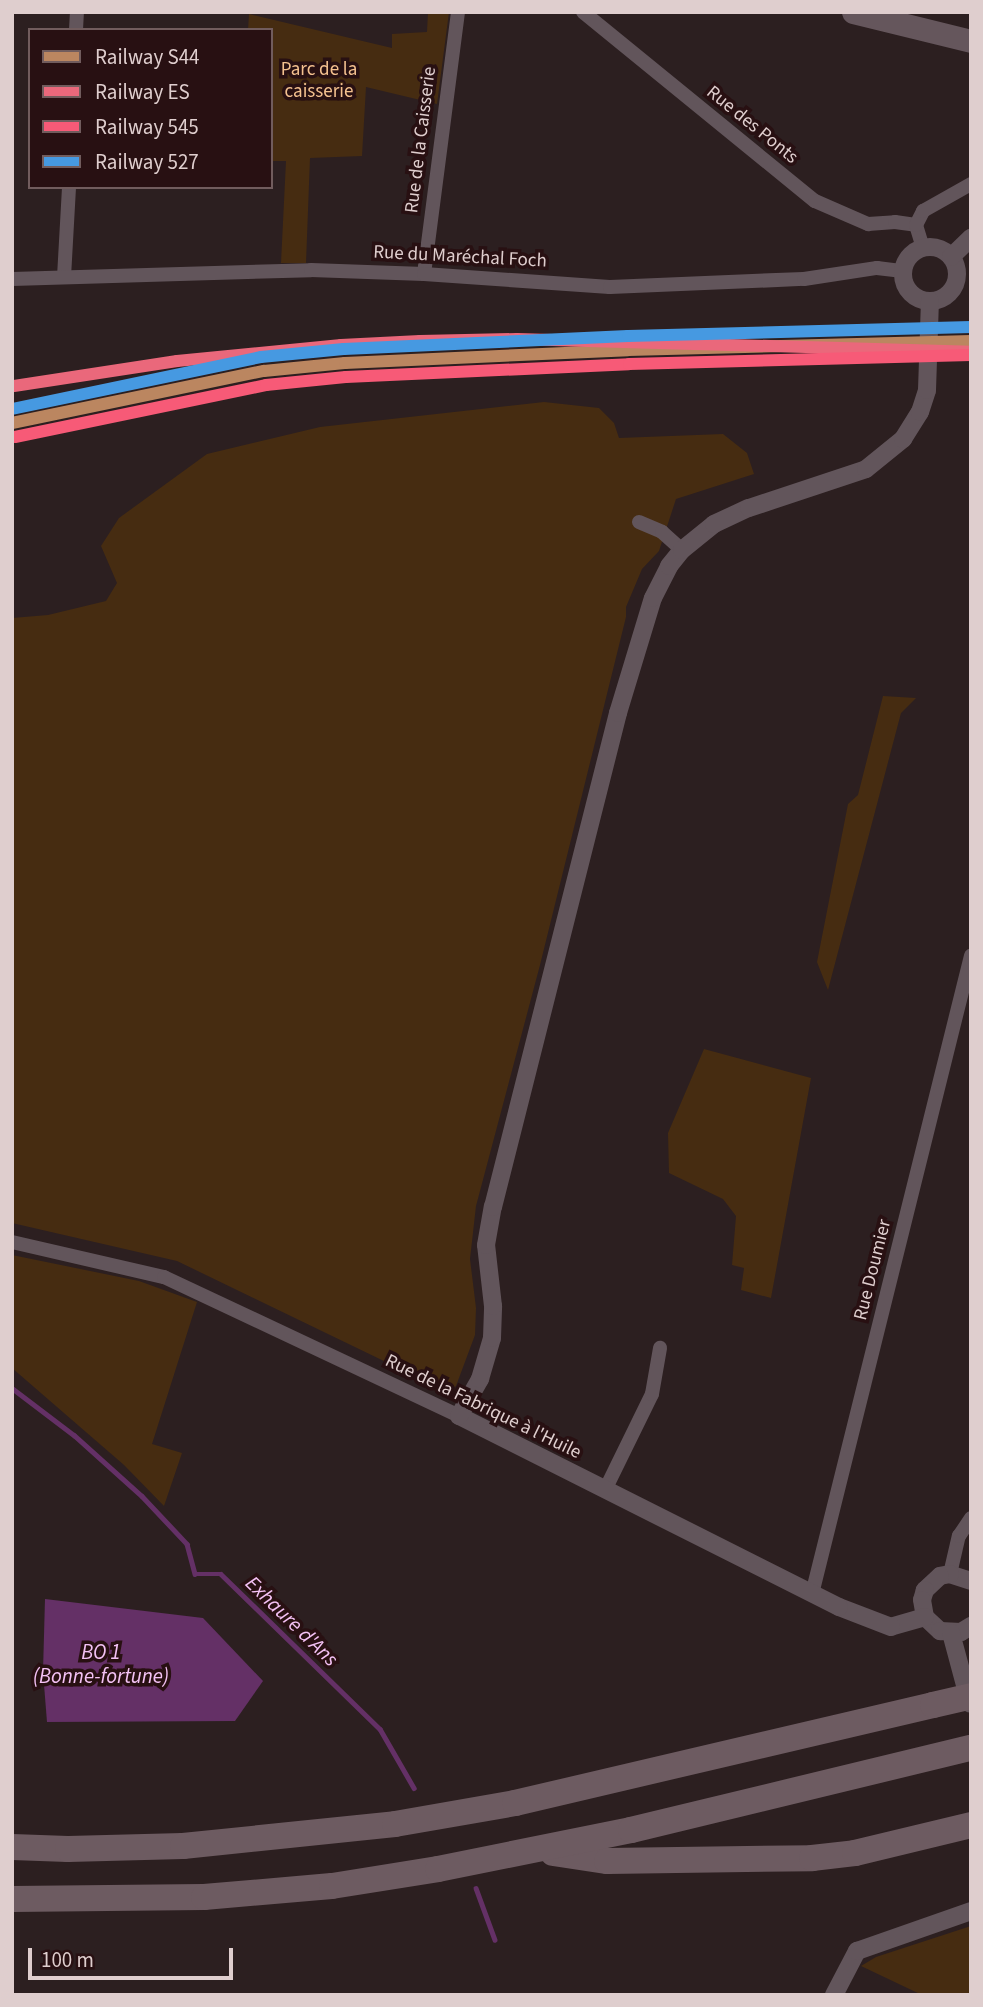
<!DOCTYPE html>
<meta charset="utf-8">
<style>
body{margin:0}
#map{position:relative;width:983px;height:2007px;overflow:hidden;background:#2c1f20;font-family:"Source Sans 3",sans-serif}
div>[style]{position:absolute}
.green>*{inset:0;background:#462c11}
.water>*{inset:0;background:#643066}
.stream>*{height:4.5px;margin:-2.25px;padding:0 2.25px;transform-origin:2.25px;border-radius:2.25px;background:#643066}
.minor>*{height:14px;margin:-7px;padding:0 7px;transform-origin:7px;border-radius:7px;background:#62555b}
.tertiary>*{height:18px;margin:-9px;padding:0 9px;transform-origin:9px;border-radius:9px;background:#62555b}
.tertiary>.ring{margin:-9px;padding:0;box-sizing:content-box;background:none;border:18px solid #62555b;border-radius:50%}
.primary>*{height:23px;margin:-11.5px;padding:0 11.5px;transform-origin:11.5px;border-radius:11.5px;background:#65565c}
.motorway>*{height:26px;margin:-13px;padding:0 13px;transform-origin:13px;border-radius:13px;background:#6d5b61}
.motorway-bridge>*{height:26px;margin:-13px;padding:0 13px;transform-origin:13px;border-radius:13px;background:#6d5b61}
.rail-1>*{height:12px;margin:-6px;padding:0 6px;transform-origin:6px;border-radius:6px;background:#bb8660}
.rail-2>*{height:12px;margin:-6px;padding:0 6px;transform-origin:6px;border-radius:6px;background:#ea687b}
.rail-3>*{height:12px;margin:-6px;padding:0 6px;transform-origin:6px;border-radius:6px;background:#f75a77}
.rail-4>*{height:12px;margin:-6px;padding:0 6px;transform-origin:6px;border-radius:6px;background:#4699e1}
span{translate:-50% -50%;white-space:nowrap;text-align:center;line-height:1.15;-webkit-text-stroke:7px #281012;paint-order:stroke}
.park-label{font-size:19px;color:#f4c18f}
.street-label{font-size:19px;color:#dfcece}
.water-label{font-size:21px;color:#f4c2f5;font-style:italic}
.frame{position:absolute;inset:0;border:14px solid #dfcece;pointer-events:none}
.legend{position:absolute;left:28px;top:28px;width:245px;height:161px;box-sizing:border-box;background:#281012;border:2px solid #715c5d;margin:0;padding:9px 12px;list-style:none;font-size:21px;color:#dfcece}
.legend li{display:flex;align-items:center;gap:14px;height:35px}
.legend b{width:35px;border:2px solid #715c5d}
.scale{position:absolute;left:28px;top:1948px;width:205px;height:32px;box-sizing:border-box;border:4px solid #dfcece;border-top:0;padding-left:9px;font-size:21px;line-height:24px;white-space:nowrap;color:#dfcece;-webkit-text-stroke:5px #281012;paint-order:stroke}
</style>
<div id="map">
<div class="green">
<i style="clip-path:polygon(428px 12px,449px 12px,437px 104px,366px 87px,362px 156px,310px 158px,306px 263px,281px 263px,286px 161px,271px 161px,271px 30px,248px 30px,249px 14px,392px 48px,392px 34px,427px 32px)"></i>
<i style="clip-path:polygon(544px 402px,599px 408px,614px 423px,619px 438px,723px 434px,747px 453px,754px 474px,676px 499px,659px 551px,642px 569px,626px 607px,626px 617px,540px 965px,476px 1206px,470px 1259px,476px 1308px,475px 1335px,456px 1386px,448px 1392px,177px 1261px,12px 1223px,12px 618px,48px 615px,106px 601px,117px 583px,101px 546px,119px 518px,207px 454px,320px 427px)"></i>
<i style="clip-path:polygon(883px 696px,916px 698px,901px 713px,828px 990px,817px 962px,848px 804px,858px 795px)"></i>
<i style="clip-path:polygon(704px 1049px,811px 1078px,771px 1298px,741px 1290px,744px 1268px,732px 1265px,736px 1216px,723px 1199px,669px 1173px,668px 1133px)"></i>
<i style="clip-path:polygon(12px 1255px,139px 1281px,197px 1302px,152px 1444px,182px 1453px,164px 1506px,124px 1465px,12px 1368px)"></i>
<i style="clip-path:polygon(971px 1926px,971px 1995px,922px 1995px,861px 1966px,876px 1957px)"></i>
</div>
<div class="water">
<i style="clip-path:polygon(45px 1599px,203px 1618px,263px 1681px,235px 1721px,47px 1722px,43px 1672px)"></i>
</div>
<div class="stream">
<i style="left:12px;top:1388px;width:78px;rotate:37.2deg"></i>
<i style="left:74px;top:1435px;width:91px;rotate:41.9deg"></i>
<i style="left:142px;top:1496px;width:66px;rotate:46.8deg"></i>
<i style="left:187px;top:1544px;width:31px;rotate:75deg"></i>
<i style="left:195px;top:1574px;width:26px"></i>
<i style="left:221px;top:1574px;width:222px;rotate:44.3deg"></i>
<i style="left:380px;top:1729px;width:68px;rotate:60deg"></i>
<i style="left:476px;top:1888px;width:55px;rotate:69.9deg"></i>
</div>
<div class="minor">
<i style="left:583px;top:12px;width:299px;rotate:39.2deg"></i>
<i style="left:815px;top:201px;width:58px;rotate:23.5deg"></i>
<i style="left:868px;top:224px;width:27px;rotate:-4deg"></i>
<i style="left:895px;top:222px;width:21px;rotate:8deg"></i>
<i style="left:76px;top:30px;width:18px;rotate:-87deg"></i>
<i style="left:923px;top:248px;width:24px;rotate:-107deg"></i>
<i style="left:916px;top:225px;width:16px;rotate:-63deg"></i>
<i style="left:923px;top:211px;width:55px;rotate:-29.4deg"></i>
<i style="left:424px;top:274px;width:264px;rotate:-82.6deg"></i>
<i style="left:64px;top:277px;width:90px;rotate:-86.8deg"></i>
<i style="left:12px;top:279px;width:299px;rotate:-1.7deg"></i>
<i style="left:311px;top:270px;width:113px;rotate:2deg"></i>
<i style="left:424px;top:274px;width:186px;rotate:4deg"></i>
<i style="left:610px;top:287px;width:194px;rotate:-2.4deg"></i>
<i style="left:804px;top:279px;width:74px;rotate:-8.6deg"></i>
<i style="left:877px;top:268px;width:26px;rotate:7deg"></i>
<i style="left:639px;top:522px;width:25px;rotate:23deg"></i>
<i style="left:662px;top:532px;width:27px;rotate:42deg"></i>
<i style="left:12px;top:1242px;width:156px;rotate:13deg"></i>
<i style="left:164px;top:1277px;width:326px;rotate:25.2deg"></i>
<i style="left:605px;top:1490px;width:107px;rotate:-63.9deg"></i>
<i style="left:652px;top:1394px;width:47px;rotate:-80.1deg"></i>
<i style="left:950px;top:1574px;width:39px;rotate:-77deg"></i>
<i style="left:959px;top:1536px;width:22px;rotate:-56deg"></i>
<i style="left:812px;top:1594px;width:658px;rotate:-76.01deg"></i>
</div>
<div class="tertiary">
<i class="ring" style="left:903px;top:247px;width:36px;height:36px"></i>
<i style="left:951px;top:257px;width:28px;rotate:-44deg"></i>
<i style="left:971px;top:1581px;width:22px;rotate:-162deg"></i>
<i style="left:950px;top:1574px;width:10px;rotate:169deg"></i>
<i style="left:940px;top:1576px;width:21px;rotate:137deg"></i>
<i style="left:925px;top:1590px;width:10px;rotate:107deg"></i>
<i style="left:922px;top:1600px;width:17px;rotate:80deg"></i>
<i style="left:925px;top:1617px;width:21px;rotate:43deg"></i>
<i style="left:940px;top:1631px;width:21px;rotate:3deg"></i>
<i style="left:961px;top:1632px;width:12px;rotate:-31deg"></i>
<i style="left:925px;top:1617px;width:35px;rotate:164deg"></i>
<i style="left:891px;top:1627px;width:56px;rotate:-159deg"></i>
<i style="left:839px;top:1607px;width:425px;rotate:-153.3deg"></i>
<i style="left:459px;top:1416px;width:43px;rotate:-60.4deg"></i>
<i style="left:480px;top:1379px;width:43px;rotate:-73.7deg"></i>
<i style="left:492px;top:1338px;width:32px;rotate:-88deg"></i>
<i style="left:493px;top:1306px;width:61px;rotate:-96.5deg"></i>
<i style="left:486px;top:1245px;width:39px;rotate:-80deg"></i>
<i style="left:493px;top:1207px;width:510px;rotate:-75.8deg"></i>
<i style="left:618px;top:713px;width:120px;rotate:-73.1deg"></i>
<i style="left:653px;top:598px;width:36px;rotate:-63deg"></i>
<i style="left:669px;top:566px;width:21px;rotate:-51deg"></i>
<i style="left:682px;top:550px;width:41px;rotate:-39.1deg"></i>
<i style="left:714px;top:524px;width:38px;rotate:-25deg"></i>
<i style="left:749px;top:508px;width:123px;rotate:-18.4deg"></i>
<i style="left:866px;top:469px;width:48px;rotate:-39deg"></i>
<i style="left:903px;top:439px;width:32px;rotate:-58deg"></i>
<i style="left:920px;top:412px;width:23px;rotate:-72deg"></i>
<i style="left:927px;top:390px;width:89px;rotate:-88.1deg"></i>
<i style="left:951px;top:1633px;width:73px;rotate:75deg"></i>
<i style="left:834px;top:1995px;width:50px;rotate:-62.4deg"></i>
<i style="left:857px;top:1951px;width:121px;rotate:-19.3deg"></i>
</div>
<div class="primary">
<i style="left:853px;top:12px;width:122px;rotate:13.8deg"></i>
</div>
<div class="motorway">
<i style="left:12px;top:1847px;width:56px;rotate:2deg"></i>
<i style="left:68px;top:1849px;width:115px;rotate:-1.5deg"></i>
<i style="left:183px;top:1846px;width:213px;rotate:-5.9deg"></i>
<i style="left:395px;top:1824px;width:122px;rotate:-9.9deg"></i>
<i style="left:515px;top:1803px;width:429px;rotate:-13.2deg"></i>
<i style="left:553px;top:1853px;width:55px;rotate:8.4deg"></i>
<i style="left:607px;top:1861px;width:205px;rotate:-0.8deg"></i>
<i style="left:812px;top:1858px;width:43px;rotate:-6.6deg"></i>
<i style="left:855px;top:1853px;width:119px;rotate:-13.6deg"></i>
<i style="left:12px;top:1899px;width:192px;rotate:-0.6deg"></i>
<i style="left:204px;top:1897px;width:128px;rotate:-4.9deg"></i>
<i style="left:332px;top:1886px;width:107px;rotate:-9.1deg"></i>
<i style="left:438px;top:1869px;width:197px;rotate:-11.4deg"></i>
<i style="left:631px;top:1830px;width:350px;rotate:-13.6deg"></i>
</div>
<div class="motorway-bridge">
<i style="left:933px;top:1705px;width:39px;rotate:-13deg"></i>
</div>
<div class="rail-1">
<i style="left:12px;top:423px;width:257px;rotate:-11.7deg"></i>
<i style="left:264px;top:371px;width:81px;rotate:-5.6deg"></i>
<i style="left:345px;top:363px;width:283px;rotate:-2.6deg"></i>
<i style="left:628px;top:350px;width:343px;rotate:-1.5deg"></i>
</div>
<div class="rail-2">
<i style="left:14px;top:386px;width:165px;rotate:-8.7deg"></i>
<i style="left:177px;top:361px;width:165px;rotate:-5.6deg"></i>
<i style="left:341px;top:345px;width:79px;rotate:-2.9deg"></i>
<i style="left:420px;top:341px;width:97px;rotate:-1.2deg"></i>
<i style="left:517px;top:339px;width:454px;rotate:1.6deg"></i>
</div>
<div class="rail-3">
<i style="left:15px;top:437px;width:256px;rotate:-11.7deg"></i>
<i style="left:266px;top:385px;width:80px;rotate:-5.7deg"></i>
<i style="left:346px;top:377px;width:283px;rotate:-2.6deg"></i>
<i style="left:629px;top:364px;width:342px;rotate:-1.5deg"></i>
</div>
<div class="rail-4">
<i style="left:12px;top:409px;width:254px;rotate:-11.8deg"></i>
<i style="left:261px;top:357px;width:83px;rotate:-5.5deg"></i>
<i style="left:344px;top:349px;width:284px;rotate:-2.6deg"></i>
<i style="left:628px;top:336px;width:343px;rotate:-1.5deg"></i>
</div>
<div class="park-label">
<span style="left:319px;top:81px">Parc de la<br>caisserie</span>
</div>
<div class="street-label">
<span style="left:752px;top:125px;rotate:39deg">Rue des Ponts</span>
<span style="left:421px;top:140px;rotate:-83deg">Rue de la Caisserie</span>
<span style="left:460px;top:257px;rotate:3deg">Rue du Maréchal Foch</span>
<span style="left:873px;top:1270px;rotate:-76deg">Rue Doumier</span>
<span style="left:483px;top:1407px;rotate:26deg">Rue de la Fabrique à l'Huile</span>
</div>
<div class="water-label">
<span style="left:292px;top:1621px;rotate:44deg">Exhaure d'Ans</span>
<span style="left:101px;top:1664px">BO 1<br>(Bonne-fortune)</span>
</div>
<div class="frame"></div>
<ul class="legend">
<li><b style="height:9px;background:#bb8660"></b>Railway S44</li>
<li><b style="height:9px;background:#ea687b"></b>Railway ES</li>
<li><b style="height:9px;background:#f75a77"></b>Railway 545</li>
<li><b style="height:9px;background:#4699e1"></b>Railway 527</li>
</ul>
<div class="scale">100 m</div>
</div>
